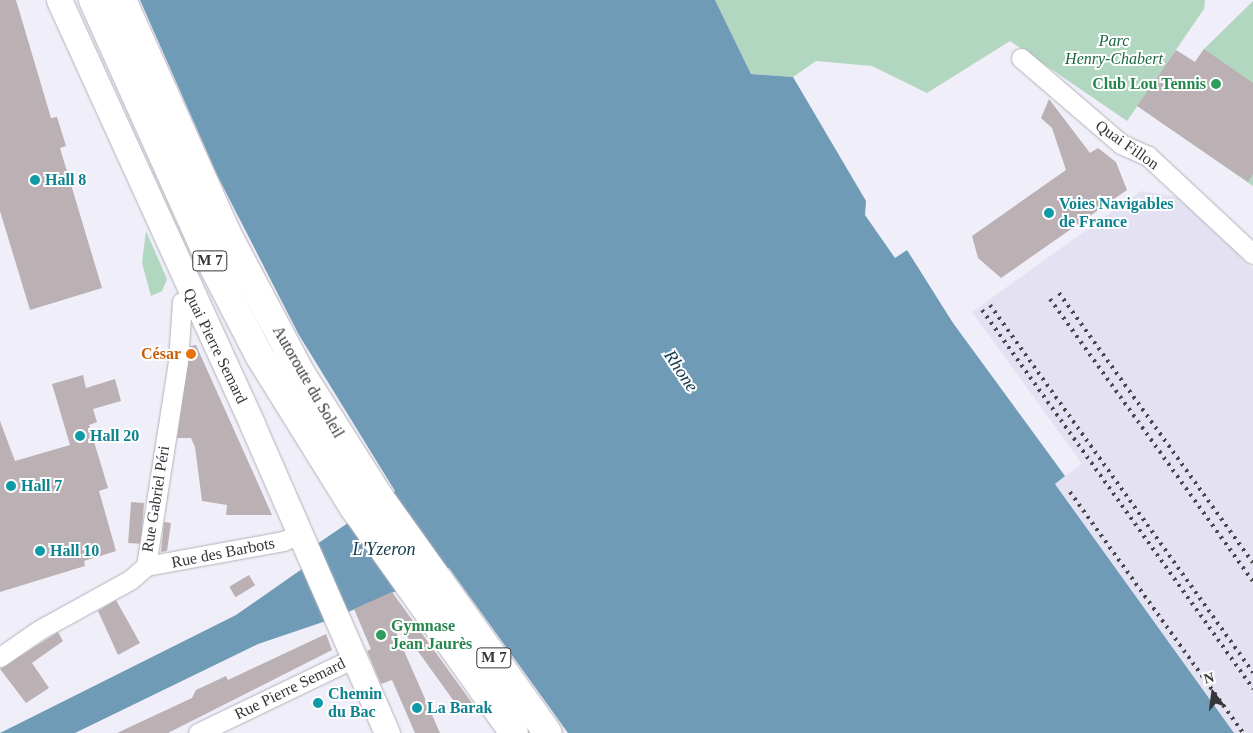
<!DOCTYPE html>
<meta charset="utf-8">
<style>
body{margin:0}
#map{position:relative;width:1253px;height:733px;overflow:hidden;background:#f0eef8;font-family:Georgia,serif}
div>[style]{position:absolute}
.built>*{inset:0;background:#e4e2f2}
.green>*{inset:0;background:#b2d7c0}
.water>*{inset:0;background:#6f9bb7}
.building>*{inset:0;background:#bbb0b4;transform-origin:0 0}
.roads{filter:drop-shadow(0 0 1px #b3b2bb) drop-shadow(0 0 1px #b3b2bb)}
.minor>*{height:19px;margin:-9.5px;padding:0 9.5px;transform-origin:9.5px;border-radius:9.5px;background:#fff}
.major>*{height:25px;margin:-12.5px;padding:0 12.5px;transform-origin:12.5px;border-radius:12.5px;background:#fff}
.highway>*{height:28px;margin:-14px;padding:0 14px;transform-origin:14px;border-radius:14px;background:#fff}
.rail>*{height:4px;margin-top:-2px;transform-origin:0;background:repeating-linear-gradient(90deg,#49494d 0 2.5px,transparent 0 7.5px)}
.dots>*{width:14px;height:14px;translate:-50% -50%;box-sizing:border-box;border:2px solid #fff;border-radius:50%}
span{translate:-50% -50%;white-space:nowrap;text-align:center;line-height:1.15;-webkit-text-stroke:4px #fff;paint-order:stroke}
.shield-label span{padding:1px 4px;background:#fff;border:1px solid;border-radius:4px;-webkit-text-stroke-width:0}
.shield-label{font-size:15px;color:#36363a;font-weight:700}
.park-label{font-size:16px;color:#1c6642;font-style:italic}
.leisure-label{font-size:16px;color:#27864d;font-weight:700}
.right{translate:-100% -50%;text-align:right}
.left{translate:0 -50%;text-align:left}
.street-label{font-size:16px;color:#36363a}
.culture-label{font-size:16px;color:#0d838f;font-weight:700}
.food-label{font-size:16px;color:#c56008;font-weight:700}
.water-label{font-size:18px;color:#153b50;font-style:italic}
.north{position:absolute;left:1188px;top:668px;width:50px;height:50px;-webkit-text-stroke:4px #fff;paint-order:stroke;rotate:345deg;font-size:14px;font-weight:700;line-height:20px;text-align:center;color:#36363a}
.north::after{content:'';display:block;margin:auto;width:18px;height:22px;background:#36363a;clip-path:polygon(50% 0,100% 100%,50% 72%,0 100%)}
</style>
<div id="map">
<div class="built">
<i style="clip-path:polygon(1141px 191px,1178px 197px,1253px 269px,1253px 733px,1234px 733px,1055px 483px,1082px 464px,972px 312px)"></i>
</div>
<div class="green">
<i style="clip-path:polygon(715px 0,1205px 0,1204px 9px,1127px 121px,1010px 41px,927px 93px,872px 66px,816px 61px,793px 77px,751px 74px)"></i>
<i style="clip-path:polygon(1253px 1px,1253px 186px,1156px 119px,1204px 49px)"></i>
<i style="clip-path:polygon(146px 231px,167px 279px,162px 291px,151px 296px,142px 263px)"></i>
</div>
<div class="water">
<i style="clip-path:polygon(140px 0,715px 0,751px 74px,793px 77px,866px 201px,865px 215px,895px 258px,907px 250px,953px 323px,1065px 476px,1055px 484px,1234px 733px,568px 733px,449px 568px,332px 619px,258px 644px,75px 733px,0 733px,236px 615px,322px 555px,317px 544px,395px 491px,299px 335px,218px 177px)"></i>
</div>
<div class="building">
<i style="clip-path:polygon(0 0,16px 0,51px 118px,57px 117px,66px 146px,60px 148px,102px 288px,30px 310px,0 211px)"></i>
<i style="clip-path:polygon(1204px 49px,1253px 83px,1253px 174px,1248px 182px,1137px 106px,1176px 50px,1195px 62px)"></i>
<i style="clip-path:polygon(1049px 99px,1090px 153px,1098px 148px,1116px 162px,1127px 190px,1001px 278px,978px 258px,972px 236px,1066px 170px,1052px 128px,1041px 118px)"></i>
<i style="clip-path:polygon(196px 345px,256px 479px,272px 515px,226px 515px,227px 505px,202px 501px,195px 447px,191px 438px,177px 438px,190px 346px)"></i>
<i style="clip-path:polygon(83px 375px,86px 388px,115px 379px,121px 401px,93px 409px,97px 422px,89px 425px,108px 488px,99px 491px,116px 551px,84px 561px,85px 566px,0 592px,0 421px,15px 461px,70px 445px,52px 384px)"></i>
<i style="left:131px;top:502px;width:13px;height:41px;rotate:4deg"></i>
<i style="clip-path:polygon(164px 522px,171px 523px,167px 551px,161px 552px)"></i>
<i style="left:249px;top:575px;width:12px;height:23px;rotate:59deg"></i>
<i style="clip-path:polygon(392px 592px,472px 703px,461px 711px,399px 625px,394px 628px,440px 733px,415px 733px,392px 680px,381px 684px,367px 651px,371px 649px,354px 609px)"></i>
<i style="clip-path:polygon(116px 600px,140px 643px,118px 655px,98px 611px)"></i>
<i style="clip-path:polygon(58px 632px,63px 641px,32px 663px,49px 688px,26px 703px,0 669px)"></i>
<i style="clip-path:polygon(326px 634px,332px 650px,168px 733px,117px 733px,192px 698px,196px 690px,226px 676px,228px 680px)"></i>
</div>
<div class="roads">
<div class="minor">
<i style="left:1021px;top:58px;width:132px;rotate:40.7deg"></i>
<i style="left:1121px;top:144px;width:30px;rotate:24deg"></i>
<i style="left:1148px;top:156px;width:144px;rotate:43deg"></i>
<i style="left:146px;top:566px;width:139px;rotate:-10.3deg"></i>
<i style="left:283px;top:541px;width:16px;rotate:-22deg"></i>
<i style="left:0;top:657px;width:47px;rotate:-34.7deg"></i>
<i style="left:39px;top:630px;width:104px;rotate:-28.8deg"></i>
<i style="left:130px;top:580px;width:21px;rotate:-41deg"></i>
<i style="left:146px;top:566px;width:207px;rotate:-81.1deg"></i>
<i style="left:178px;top:361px;width:59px;rotate:-86.1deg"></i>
<i style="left:182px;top:302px;width:10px;rotate:-29deg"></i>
<i style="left:198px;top:733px;width:173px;rotate:-25.7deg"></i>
</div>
<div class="major">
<i style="left:59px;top:0;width:466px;rotate:65.5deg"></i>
<i style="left:252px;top:424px;width:337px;rotate:66.4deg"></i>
</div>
<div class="highway">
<i style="left:93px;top:0;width:285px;rotate:65.8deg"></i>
<i style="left:210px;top:260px;width:107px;rotate:62.7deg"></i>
<i style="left:259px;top:355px;width:180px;rotate:58.2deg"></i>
<i style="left:354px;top:508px;width:276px;rotate:54.6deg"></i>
<i style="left:122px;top:0;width:256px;rotate:65.8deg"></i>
<i style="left:227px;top:234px;width:156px;rotate:62.1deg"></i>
<i style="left:300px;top:372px;width:146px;rotate:57.6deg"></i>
<i style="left:378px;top:495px;width:292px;rotate:54.5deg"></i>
</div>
</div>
<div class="rail">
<i style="left:1059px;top:293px;width:332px;rotate:54.3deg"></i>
<i style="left:1050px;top:299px;width:347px;rotate:54.3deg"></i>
<i style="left:990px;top:305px;width:452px;rotate:54.4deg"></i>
<i style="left:982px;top:310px;width:466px;rotate:54.4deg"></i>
<i style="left:1070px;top:492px;width:297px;rotate:54.3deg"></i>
</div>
<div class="dots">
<i style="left:1216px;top:84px;background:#2e9e5b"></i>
<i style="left:35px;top:180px;background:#0f9aa8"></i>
<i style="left:1049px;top:213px;background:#0f9aa8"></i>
<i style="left:191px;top:354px;background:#e8710a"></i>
<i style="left:80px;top:436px;background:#0f9aa8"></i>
<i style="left:11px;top:486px;background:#0f9aa8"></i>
<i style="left:40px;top:551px;background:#0f9aa8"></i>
<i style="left:381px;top:635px;background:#2e9e5b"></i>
<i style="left:318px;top:703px;background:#0f9aa8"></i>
<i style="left:417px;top:708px;background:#0f9aa8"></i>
</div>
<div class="shield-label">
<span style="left:210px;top:261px">M 7</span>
<span style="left:494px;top:658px">M 7</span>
</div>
<div class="park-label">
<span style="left:1114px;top:50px">Parc<br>Henry-Chabert</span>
</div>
<div class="leisure-label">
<span class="right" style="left:1206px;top:84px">Club Lou Tennis</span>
<span class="left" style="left:391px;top:635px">Gymnase<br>Jean Jaurès</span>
</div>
<div class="street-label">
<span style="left:1127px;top:145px;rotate:35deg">Quai Fillon</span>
<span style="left:215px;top:346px;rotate:64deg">Quai Pierre Semard</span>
<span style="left:308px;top:382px;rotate:60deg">Autoroute du Soleil</span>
<span style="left:156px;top:499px;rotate:-81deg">Rue Gabriel Péri</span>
<span style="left:223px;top:553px;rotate:-11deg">Rue des Barbots</span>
<span style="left:290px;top:689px;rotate:-26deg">Rue Pierre Semard</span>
</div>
<div class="culture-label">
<span class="left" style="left:45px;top:180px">Hall 8</span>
<span class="left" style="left:1059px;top:213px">Voies Navigables<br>de France</span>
<span class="left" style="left:90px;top:436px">Hall 20</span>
<span class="left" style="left:21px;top:486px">Hall 7</span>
<span class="left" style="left:50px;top:551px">Hall 10</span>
<span class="left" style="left:328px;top:703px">Chemin<br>du Bac</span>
<span class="left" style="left:427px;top:708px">La Barak</span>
</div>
<div class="food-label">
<span class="right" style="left:181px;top:354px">César</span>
</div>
<div class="water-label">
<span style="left:681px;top:371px;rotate:56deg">Rhone</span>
<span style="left:384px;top:549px">L'Yzeron</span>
</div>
<div class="north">N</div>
</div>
